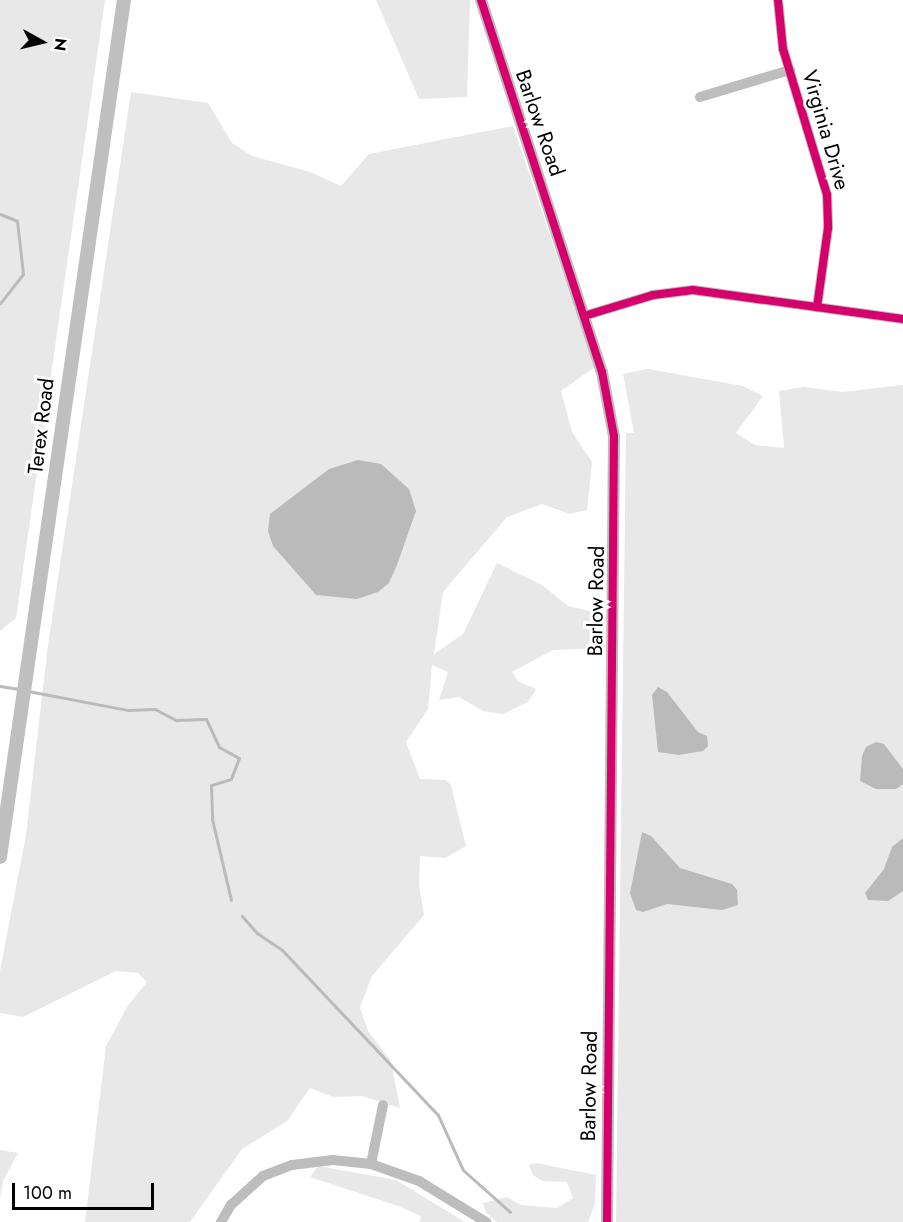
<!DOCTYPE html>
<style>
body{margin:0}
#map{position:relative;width:903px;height:1222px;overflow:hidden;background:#fff;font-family:Jost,sans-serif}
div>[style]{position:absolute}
.green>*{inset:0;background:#e8e8e8}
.water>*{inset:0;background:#bababa}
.stream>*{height:3px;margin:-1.5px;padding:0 1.5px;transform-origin:1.5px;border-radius:1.5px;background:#bababa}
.minor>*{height:10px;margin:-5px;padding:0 5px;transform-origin:5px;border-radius:5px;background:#bdbdbd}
.tertiary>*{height:12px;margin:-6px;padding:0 6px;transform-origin:6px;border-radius:6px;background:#bdbdbd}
.secondary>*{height:14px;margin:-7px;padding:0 7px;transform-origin:7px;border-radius:7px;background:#bfbfbf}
.cycleway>*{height:8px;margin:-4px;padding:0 4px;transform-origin:4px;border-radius:4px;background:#d6006c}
span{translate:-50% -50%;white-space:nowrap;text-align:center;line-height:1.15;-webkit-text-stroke:6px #fff;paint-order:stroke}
.street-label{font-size:21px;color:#000}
.north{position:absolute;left:12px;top:12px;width:60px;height:60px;-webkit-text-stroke:4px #fff;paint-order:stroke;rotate:98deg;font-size:16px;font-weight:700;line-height:24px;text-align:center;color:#000}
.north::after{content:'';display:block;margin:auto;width:21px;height:27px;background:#000;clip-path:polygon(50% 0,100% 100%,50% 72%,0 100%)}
.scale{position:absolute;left:12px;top:1183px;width:142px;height:27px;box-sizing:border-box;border:3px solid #000;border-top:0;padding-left:8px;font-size:18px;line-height:21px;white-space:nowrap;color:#000;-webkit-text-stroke:4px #fff;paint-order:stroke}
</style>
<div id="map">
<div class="green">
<i style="clip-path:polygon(0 0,105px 0,16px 618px,0 631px)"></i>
<i style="clip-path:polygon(376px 0,470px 0,467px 97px,419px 99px)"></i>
<i style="clip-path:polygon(131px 92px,208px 103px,232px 143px,252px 156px,310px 172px,341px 186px,369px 154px,513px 126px,595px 367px,561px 391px,572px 432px,592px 462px,587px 510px,570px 514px,542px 504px,507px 517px,443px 592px,434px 654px,463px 634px,497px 563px,542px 585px,568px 606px,606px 615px,605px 648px,553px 650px,512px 672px,518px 681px,536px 689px,528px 702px,503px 714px,483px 711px,459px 697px,439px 700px,448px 672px,432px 665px,428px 709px,406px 742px,420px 779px,446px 780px,451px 785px,466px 846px,445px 858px,420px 856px,419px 885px,424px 915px,372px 976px,360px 1007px,368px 1031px,391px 1061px,400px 1108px,362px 1096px,333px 1097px,310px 1088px,287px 1121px,242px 1149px,190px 1222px,85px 1222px,106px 1046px,127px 1007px,147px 982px,138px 973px,116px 971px,23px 1017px,0 1013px,0 971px,26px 835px,48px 645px)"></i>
<i style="clip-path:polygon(648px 369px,743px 386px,763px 396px,736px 433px,755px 445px,784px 448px,779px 391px,803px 387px,843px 392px,903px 385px,903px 1222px,616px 1222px,626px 433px,634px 433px,623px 374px)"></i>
<i style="clip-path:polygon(0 1150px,18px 1153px,3px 1181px,0 1199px)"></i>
<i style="clip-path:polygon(536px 1163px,596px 1175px,595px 1204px,588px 1222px,497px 1222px,486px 1213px,483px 1203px,507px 1197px,521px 1205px,557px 1208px,573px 1198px,567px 1182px,542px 1181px,533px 1175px,529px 1165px)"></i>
<i style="clip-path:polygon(318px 1166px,396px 1180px,465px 1222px,419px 1222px,421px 1216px,398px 1206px,310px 1177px)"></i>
</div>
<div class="water">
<i style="clip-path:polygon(358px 460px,381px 464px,409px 489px,416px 511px,397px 565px,389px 583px,378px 592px,357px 599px,316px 595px,273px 546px,268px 531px,270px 514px,329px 469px)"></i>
<i style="clip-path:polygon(658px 687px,667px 692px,698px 732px,707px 736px,708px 746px,703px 751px,679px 755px,658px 752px,652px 695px)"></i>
<i style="clip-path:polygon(876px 742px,884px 744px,903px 769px,903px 784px,896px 789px,876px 789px,860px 781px,862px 756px,866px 747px)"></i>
<i style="clip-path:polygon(642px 832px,651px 836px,680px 868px,732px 884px,737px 890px,738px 905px,722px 910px,667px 904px,643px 912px,636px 910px,630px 893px)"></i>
<i style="clip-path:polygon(903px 838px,903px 891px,888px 901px,868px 900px,865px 893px,884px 869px,892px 847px)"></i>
</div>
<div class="stream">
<i style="left:0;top:214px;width:18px;rotate:22deg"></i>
<i style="left:17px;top:221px;width:53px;rotate:83.5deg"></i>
<i style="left:23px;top:274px;width:37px;rotate:128deg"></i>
<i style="left:0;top:686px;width:19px;rotate:9deg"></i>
<i style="left:28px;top:691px;width:102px;rotate:10.8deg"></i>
<i style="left:128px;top:710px;width:27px;rotate:-2deg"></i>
<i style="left:155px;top:709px;width:24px;rotate:28deg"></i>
<i style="left:176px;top:720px;width:30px;rotate:-2deg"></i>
<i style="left:206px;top:719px;width:31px;rotate:65deg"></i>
<i style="left:219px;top:747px;width:23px;rotate:29deg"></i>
<i style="left:239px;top:758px;width:22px;rotate:111deg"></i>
<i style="left:231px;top:779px;width:21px;rotate:163deg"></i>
<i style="left:211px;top:785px;width:34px;rotate:88deg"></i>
<i style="left:212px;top:819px;width:83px;rotate:76.8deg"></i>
<i style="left:242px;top:916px;width:23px;rotate:49deg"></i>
<i style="left:257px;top:933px;width:30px;rotate:34deg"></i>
<i style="left:282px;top:950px;width:227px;rotate:46.6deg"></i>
<i style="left:438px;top:1115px;width:60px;rotate:65.6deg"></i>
<i style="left:463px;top:1170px;width:63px;rotate:41.8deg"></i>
</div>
<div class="minor">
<i style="left:778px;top:0;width:49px;rotate:84.2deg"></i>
<i style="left:783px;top:49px;width:152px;rotate:73.2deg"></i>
<i style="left:827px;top:195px;width:33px;rotate:88deg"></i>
<i style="left:828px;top:228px;width:80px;rotate:97.9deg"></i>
<i style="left:700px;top:97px;width:94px;rotate:-16.7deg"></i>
<i style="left:584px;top:316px;width:72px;rotate:-16.9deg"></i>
<i style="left:653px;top:295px;width:40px;rotate:-7.1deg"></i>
<i style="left:693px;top:290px;width:212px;rotate:7.9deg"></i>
<i style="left:371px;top:1164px;width:60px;rotate:-78.5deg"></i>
<i style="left:221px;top:1222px;width:20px;rotate:-60deg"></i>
<i style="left:231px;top:1205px;width:43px;rotate:-42.2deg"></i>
<i style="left:263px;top:1176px;width:31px;rotate:-21deg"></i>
<i style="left:292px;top:1165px;width:41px;rotate:-7deg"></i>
<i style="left:333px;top:1160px;width:38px;rotate:6deg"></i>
<i style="left:371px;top:1164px;width:51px;rotate:19.5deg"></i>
<i style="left:419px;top:1181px;width:79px;rotate:31.5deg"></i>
</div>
<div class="tertiary">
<i style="left:481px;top:0;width:391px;rotate:72deg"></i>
<i style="left:602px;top:372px;width:65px;rotate:79.4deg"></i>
<i style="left:614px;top:436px;width:786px;rotate:90.51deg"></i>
</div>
<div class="secondary">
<i style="left:0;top:857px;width:866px;rotate:-81.77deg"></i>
</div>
<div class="cycleway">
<i style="left:481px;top:0;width:391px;rotate:72deg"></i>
<i style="left:602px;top:372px;width:65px;rotate:79.4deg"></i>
<i style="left:614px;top:436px;width:786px;rotate:90.51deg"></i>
<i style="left:778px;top:0;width:49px;rotate:84.2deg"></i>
<i style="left:783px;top:49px;width:152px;rotate:73.2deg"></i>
<i style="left:827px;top:195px;width:33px;rotate:88deg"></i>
<i style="left:828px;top:228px;width:80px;rotate:97.9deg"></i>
<i style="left:584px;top:316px;width:72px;rotate:-16.9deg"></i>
<i style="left:653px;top:295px;width:40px;rotate:-7.1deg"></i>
<i style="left:693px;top:290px;width:212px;rotate:7.9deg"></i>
</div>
<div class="street-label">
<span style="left:540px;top:123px;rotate:71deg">Barlow Road</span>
<span style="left:826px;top:130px;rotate:74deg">Virginia Drive</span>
<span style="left:41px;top:426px;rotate:-83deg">Terex Road</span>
<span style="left:596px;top:601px;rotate:-89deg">Barlow Road</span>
<span style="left:589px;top:1086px;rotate:-89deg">Barlow Road</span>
</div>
<div class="north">N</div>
<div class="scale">100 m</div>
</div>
